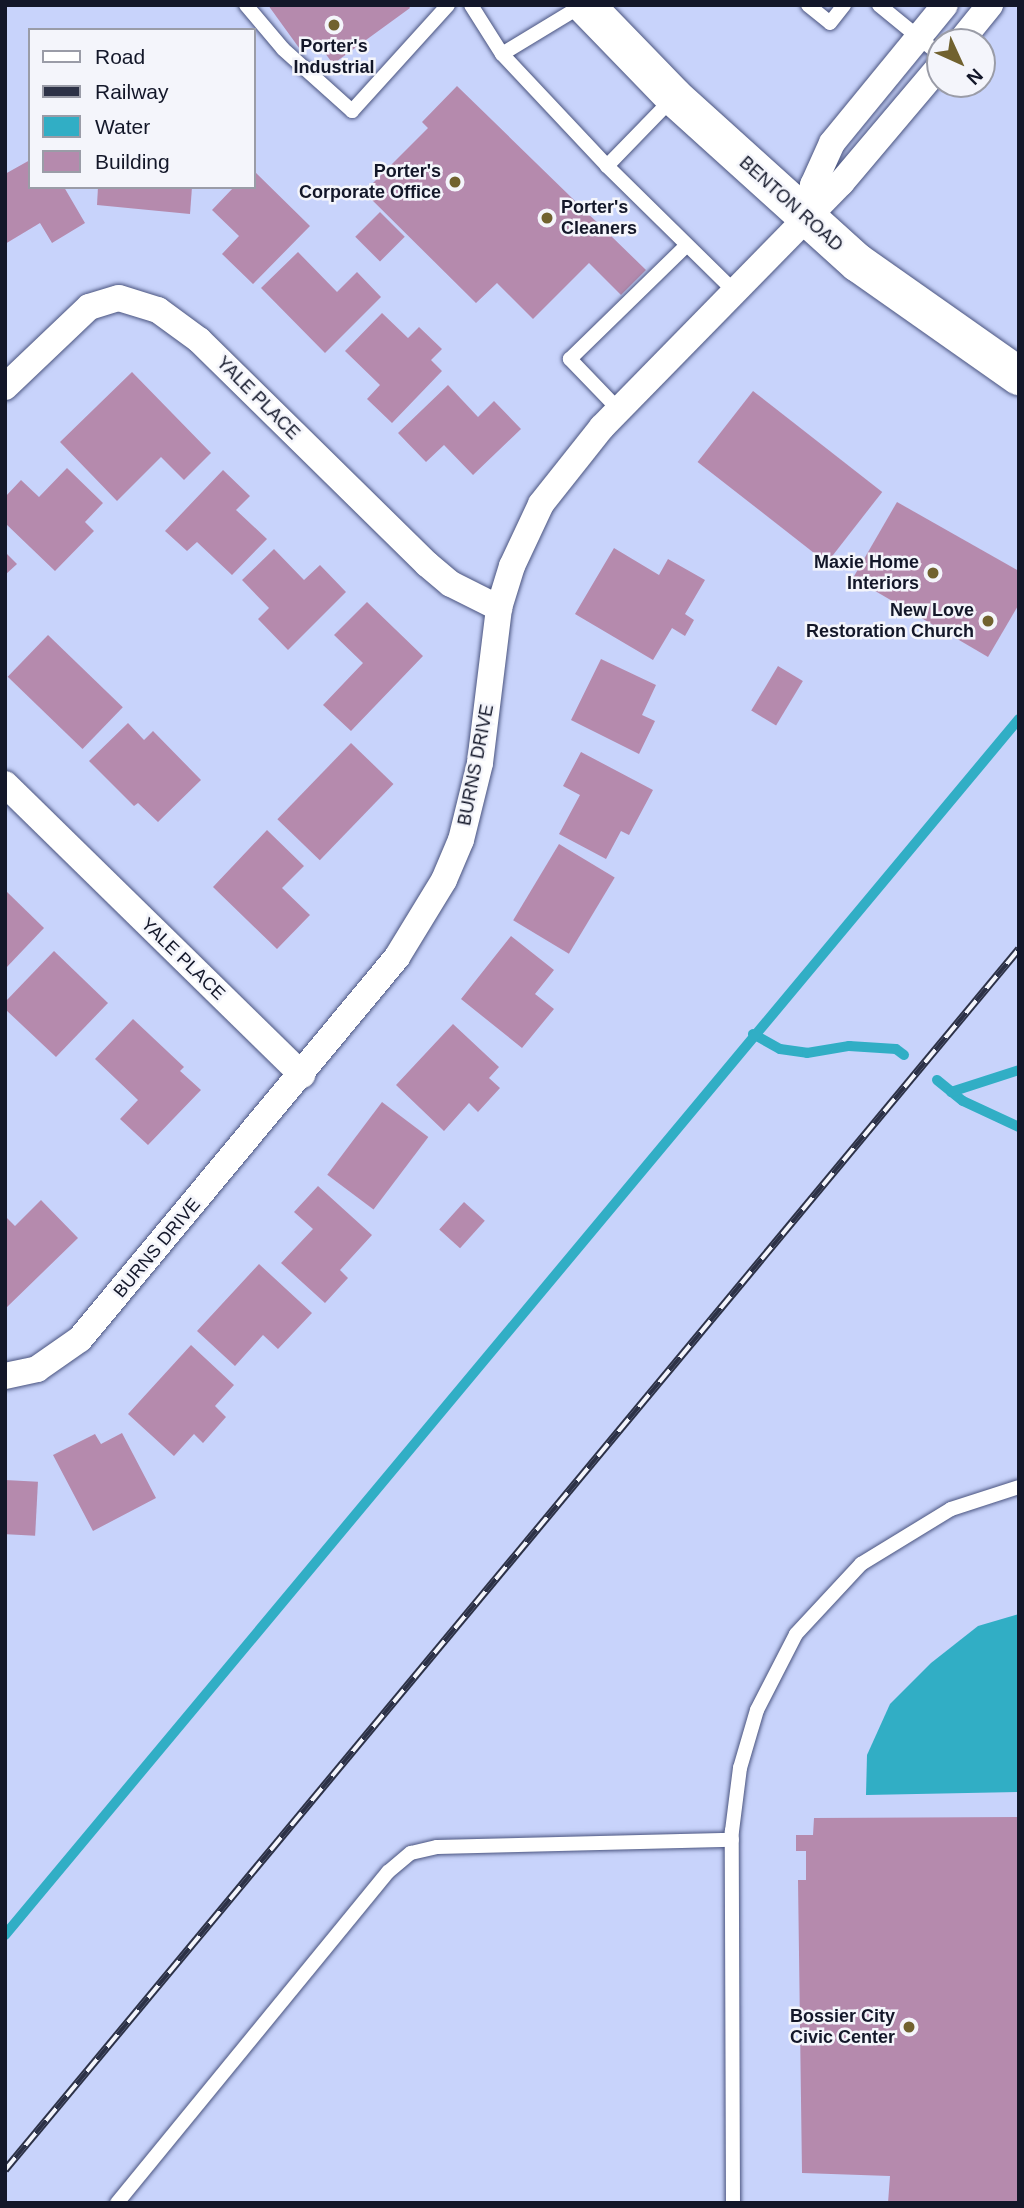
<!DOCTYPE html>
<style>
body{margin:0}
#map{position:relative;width:1024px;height:2208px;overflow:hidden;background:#c8d3fb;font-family:Arial,sans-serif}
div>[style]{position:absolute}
.water>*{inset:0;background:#31aec5}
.stream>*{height:10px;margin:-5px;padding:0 5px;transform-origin:5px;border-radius:5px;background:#31aec5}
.building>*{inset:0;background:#b58aad;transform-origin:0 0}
.roads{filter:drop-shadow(0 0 2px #4a547f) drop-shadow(0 0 2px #4a547f)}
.lane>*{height:14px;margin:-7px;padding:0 7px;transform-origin:7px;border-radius:7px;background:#fff}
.street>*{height:26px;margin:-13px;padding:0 13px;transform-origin:13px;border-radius:13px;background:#fff}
.secondary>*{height:38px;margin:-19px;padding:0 19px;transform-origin:19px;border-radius:19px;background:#fff}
.rail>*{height:8px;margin-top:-4px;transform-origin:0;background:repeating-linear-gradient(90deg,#f4f5fb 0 16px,#2d3247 0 32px);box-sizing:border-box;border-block:2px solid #2d3247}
.dots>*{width:19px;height:19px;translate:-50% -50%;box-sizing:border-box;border:4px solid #f4f5fb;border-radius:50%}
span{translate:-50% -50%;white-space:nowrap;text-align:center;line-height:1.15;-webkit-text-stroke:5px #f4f5fb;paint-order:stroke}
.poi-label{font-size:18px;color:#131729;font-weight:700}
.right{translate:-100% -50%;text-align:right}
.left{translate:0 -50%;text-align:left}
.street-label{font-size:18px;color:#131729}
.frame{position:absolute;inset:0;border:7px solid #131729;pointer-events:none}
.legend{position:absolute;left:28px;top:28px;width:228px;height:161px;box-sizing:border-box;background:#f4f5fb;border:2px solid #9a9ca7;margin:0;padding:9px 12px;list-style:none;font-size:21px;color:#131729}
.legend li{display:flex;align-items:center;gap:14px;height:35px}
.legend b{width:35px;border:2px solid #9a9ca7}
.north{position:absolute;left:926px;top:28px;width:70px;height:70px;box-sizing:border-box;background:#f4f5fb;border:2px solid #9a9ca7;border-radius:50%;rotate:135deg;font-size:19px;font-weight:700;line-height:28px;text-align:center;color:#131729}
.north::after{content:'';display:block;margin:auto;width:24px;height:32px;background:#71622f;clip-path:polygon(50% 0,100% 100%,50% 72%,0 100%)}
</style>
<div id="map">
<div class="water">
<i style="clip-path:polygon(1019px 1614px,1019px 1792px,866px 1795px,867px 1755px,890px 1704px,931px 1663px,978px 1626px)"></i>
</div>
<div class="stream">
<i style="left:753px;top:1034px;width:31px;rotate:29deg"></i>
<i style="left:780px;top:1049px;width:27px;rotate:8deg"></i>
<i style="left:807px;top:1053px;width:43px;rotate:-9.5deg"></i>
<i style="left:849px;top:1046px;width:47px;rotate:3.7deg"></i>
<i style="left:896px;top:1049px;width:10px;rotate:37deg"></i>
<i style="left:937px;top:1080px;width:33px;rotate:39deg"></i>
<i style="left:963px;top:1101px;width:62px;rotate:24.9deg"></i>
<i style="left:951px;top:1092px;width:71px;rotate:-17.9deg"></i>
<i style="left:5px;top:1935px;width:1583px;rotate:-50.18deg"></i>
</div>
<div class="building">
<i style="clip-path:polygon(268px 5px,408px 5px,410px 8px,333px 64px,317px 42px,302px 52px)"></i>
<i style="clip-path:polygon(457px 86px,646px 270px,621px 295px,589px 263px,533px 319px,497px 283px,476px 303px,364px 192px,428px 128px,422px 122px)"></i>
<i style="clip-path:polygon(30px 160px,30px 187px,64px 187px,85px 223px,52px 243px,40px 223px,5px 244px,5px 174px)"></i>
<i style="clip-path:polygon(254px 171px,310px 226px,253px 284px,222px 254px,239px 236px,212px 210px,234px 187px,254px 187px)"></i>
<i style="clip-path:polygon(98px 187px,192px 187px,190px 214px,97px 205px)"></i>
<i style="left:380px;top:212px;width:35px;height:35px;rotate:45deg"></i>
<i style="clip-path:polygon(298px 252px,337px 292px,357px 272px,381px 297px,325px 353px,261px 288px)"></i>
<i style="clip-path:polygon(382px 313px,408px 338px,419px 327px,442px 349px,431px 360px,442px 371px,392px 423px,367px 399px,380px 385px,345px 351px)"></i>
<i style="clip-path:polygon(132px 372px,211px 453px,184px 480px,161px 457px,117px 501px,60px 442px)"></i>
<i style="clip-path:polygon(448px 385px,478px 417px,494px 401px,521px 429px,473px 475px,444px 445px,426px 462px,398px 433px)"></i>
<i style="left:753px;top:391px;width:164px;height:90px;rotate:38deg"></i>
<i style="clip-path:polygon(67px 468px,103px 503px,85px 522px,94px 531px,55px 571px,5px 523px,5px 497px,21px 480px,39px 497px)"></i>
<i style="clip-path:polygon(223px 470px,250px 496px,236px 510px,267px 539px,232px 575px,197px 542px,187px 551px,165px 531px)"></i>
<i style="clip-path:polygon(897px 502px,1019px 571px,1019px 604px,988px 657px,853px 578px)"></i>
<i style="clip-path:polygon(614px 548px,659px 575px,668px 559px,705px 580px,685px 614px,694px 620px,685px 636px,672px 628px,653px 660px,575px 614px)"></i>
<i style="clip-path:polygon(274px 549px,304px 580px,320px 565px,346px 592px,288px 650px,258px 619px,269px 608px,242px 580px)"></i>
<i style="clip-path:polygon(5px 552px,17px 564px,5px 575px)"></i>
<i style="clip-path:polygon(367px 602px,423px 656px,351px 731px,323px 705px,363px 663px,334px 635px)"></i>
<i style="left:48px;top:635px;width:104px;height:58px;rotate:44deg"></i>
<i style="clip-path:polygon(601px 659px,656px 685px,642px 715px,655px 721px,639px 754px,571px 720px)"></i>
<i style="left:778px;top:666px;width:29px;height:52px;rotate:31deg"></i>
<i style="clip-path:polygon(128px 723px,144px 740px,153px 731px,201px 780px,158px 822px,138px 803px,134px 806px,89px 761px)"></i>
<i style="left:351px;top:743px;width:59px;height:106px;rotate:44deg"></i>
<i style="clip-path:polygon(581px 752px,653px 790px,629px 835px,621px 831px,606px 859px,559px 834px,580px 795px,563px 786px)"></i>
<i style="clip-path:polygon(267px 830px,304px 866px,282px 888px,310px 915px,277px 949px,213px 887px)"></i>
<i style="left:559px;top:844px;width:65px;height:89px;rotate:31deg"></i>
<i style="clip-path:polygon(5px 890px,44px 928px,5px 969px)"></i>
<i style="clip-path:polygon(511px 936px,554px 970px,535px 994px,554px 1009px,522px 1048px,461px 999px)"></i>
<i style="clip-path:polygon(54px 951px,108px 1003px,56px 1057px,5px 1009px,5px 1002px)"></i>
<i style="clip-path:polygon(133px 1019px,184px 1067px,180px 1071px,201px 1090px,148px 1145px,120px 1119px,138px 1100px,95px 1059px)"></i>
<i style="clip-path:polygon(453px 1024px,499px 1067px,489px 1078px,500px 1088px,478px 1112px,469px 1103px,444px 1131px,396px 1085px)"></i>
<i style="left:382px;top:1102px;width:58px;height:91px;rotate:37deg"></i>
<i style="clip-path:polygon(318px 1186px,372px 1235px,340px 1270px,348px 1278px,325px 1303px,281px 1263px,313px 1229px,294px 1212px)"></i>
<i style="clip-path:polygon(41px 1200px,78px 1238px,5px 1309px,5px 1216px,15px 1226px)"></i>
<i style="left:464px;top:1202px;width:28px;height:37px;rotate:42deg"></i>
<i style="clip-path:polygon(259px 1264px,312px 1313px,278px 1349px,263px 1335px,235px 1366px,197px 1331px)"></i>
<i style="clip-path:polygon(191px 1345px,234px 1385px,215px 1406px,226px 1417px,203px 1443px,194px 1434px,174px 1456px,128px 1414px)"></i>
<i style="clip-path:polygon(122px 1433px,156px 1498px,93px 1531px,53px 1455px,95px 1434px,101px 1444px)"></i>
<i style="left:5px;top:1480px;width:33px;height:54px;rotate:3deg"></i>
<i style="clip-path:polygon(1019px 1817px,1019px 2203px,888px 2203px,890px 2176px,802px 2173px,798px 1880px,806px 1880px,806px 1851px,796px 1851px,796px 1835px,813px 1835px,814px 1818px)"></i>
</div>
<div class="roads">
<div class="lane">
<i style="left:246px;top:5px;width:57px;rotate:49.9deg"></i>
<i style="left:283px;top:49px;width:93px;rotate:41.9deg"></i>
<i style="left:352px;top:111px;width:143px;rotate:-47.8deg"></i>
<i style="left:471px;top:5px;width:58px;rotate:57.7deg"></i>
<i style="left:502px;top:54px;width:154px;rotate:46.8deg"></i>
<i style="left:808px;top:5px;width:28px;rotate:39deg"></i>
<i style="left:830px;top:23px;width:23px;rotate:-52deg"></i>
<i style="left:879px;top:5px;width:79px;rotate:39.3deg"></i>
<i style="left:502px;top:54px;width:95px;rotate:-31.2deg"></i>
<i style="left:673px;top:98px;width:95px;rotate:134.1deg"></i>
<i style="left:607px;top:166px;width:180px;rotate:44.5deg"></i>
<i style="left:619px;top:410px;width:71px;rotate:-133.9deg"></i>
<i style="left:570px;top:359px;width:163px;rotate:-44.3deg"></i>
<i style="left:117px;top:2203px;width:428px;rotate:-50.7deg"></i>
<i style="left:388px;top:1872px;width:30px;rotate:-40deg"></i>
<i style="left:411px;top:1853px;width:27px;rotate:-13deg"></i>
<i style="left:437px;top:1847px;width:295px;rotate:-1.4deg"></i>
<i style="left:733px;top:2203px;width:372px;rotate:-90.2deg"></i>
<i style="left:732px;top:1831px;width:64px;rotate:-82.8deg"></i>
<i style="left:740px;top:1768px;width:60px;rotate:-73.7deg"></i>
<i style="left:757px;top:1710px;width:85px;rotate:-62.8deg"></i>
<i style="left:796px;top:1634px;width:96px;rotate:-47.1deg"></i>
<i style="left:861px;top:1564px;width:105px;rotate:-31.4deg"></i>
<i style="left:951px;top:1509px;width:71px;rotate:-17.9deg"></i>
</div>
<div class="street">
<i style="left:960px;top:42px;width:48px;rotate:-51deg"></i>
<i style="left:806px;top:218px;width:34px;rotate:-78deg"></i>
<i style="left:813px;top:185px;width:46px;rotate:-65.7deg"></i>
<i style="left:832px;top:143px;width:178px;rotate:-50.7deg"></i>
<i style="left:5px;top:387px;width:116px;rotate:-43.6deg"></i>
<i style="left:89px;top:307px;width:31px;rotate:-17deg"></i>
<i style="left:119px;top:298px;width:41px;rotate:17.1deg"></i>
<i style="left:158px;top:310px;width:51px;rotate:36.2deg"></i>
<i style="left:199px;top:340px;width:320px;rotate:44.5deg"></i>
<i style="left:427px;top:564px;width:31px;rotate:40deg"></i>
<i style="left:451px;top:584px;width:54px;rotate:26.6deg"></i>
<i style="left:5px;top:784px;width:416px;rotate:44.4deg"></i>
<i style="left:5px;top:1376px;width:33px;rotate:-12deg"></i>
<i style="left:37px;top:1369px;width:52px;rotate:-34.9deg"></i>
<i style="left:80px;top:1339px;width:496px;rotate:-50.3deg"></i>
<i style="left:397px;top:957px;width:90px;rotate:-58.6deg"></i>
<i style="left:444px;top:880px;width:43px;rotate:-67deg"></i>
<i style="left:461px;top:840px;width:79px;rotate:-76.1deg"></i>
<i style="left:480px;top:763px;width:156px;rotate:-83deg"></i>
<i style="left:499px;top:608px;width:44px;rotate:-72.8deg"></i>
<i style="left:512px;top:566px;width:68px;rotate:-64.9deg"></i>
<i style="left:541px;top:504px;width:98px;rotate:-51.6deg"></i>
<i style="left:602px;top:427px;width:342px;rotate:-45.6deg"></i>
<i style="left:841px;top:183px;width:153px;rotate:-49.8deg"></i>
</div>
<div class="secondary">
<i style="left:585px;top:5px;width:128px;rotate:45.9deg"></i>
<i style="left:674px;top:97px;width:248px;rotate:42.1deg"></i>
<i style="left:858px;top:263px;width:197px;rotate:35.1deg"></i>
</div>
</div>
<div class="rail">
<i style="left:5px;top:2170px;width:1587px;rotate:-50.29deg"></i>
</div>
<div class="dots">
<i style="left:334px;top:25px;background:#71622f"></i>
<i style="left:455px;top:182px;background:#71622f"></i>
<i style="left:547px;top:218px;background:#71622f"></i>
<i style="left:933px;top:573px;background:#71622f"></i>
<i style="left:988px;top:621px;background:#71622f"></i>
<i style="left:909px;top:2027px;background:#71622f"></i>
</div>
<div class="poi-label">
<span style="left:334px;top:57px">Porter's<br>Industrial</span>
<span class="right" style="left:441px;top:182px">Porter's<br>Corporate Office</span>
<span class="left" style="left:561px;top:218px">Porter's<br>Cleaners</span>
<span class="right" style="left:919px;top:573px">Maxie Home<br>Interiors</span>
<span class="right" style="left:974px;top:621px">New Love<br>Restoration Church</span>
<span class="right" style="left:895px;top:2027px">Bossier City<br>Civic Center</span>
</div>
<div class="street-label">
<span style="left:791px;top:204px;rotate:42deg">BENTON ROAD</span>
<span style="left:258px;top:398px;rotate:45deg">YALE PLACE</span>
<span style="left:476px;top:765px;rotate:-79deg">BURNS DRIVE</span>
<span style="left:183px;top:959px;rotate:44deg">YALE PLACE</span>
<span style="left:157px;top:1248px;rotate:-50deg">BURNS DRIVE</span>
</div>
<div class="frame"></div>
<ul class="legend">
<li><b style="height:9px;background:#fff"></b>Road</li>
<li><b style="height:9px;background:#2d3247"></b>Railway</li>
<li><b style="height:19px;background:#31aec5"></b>Water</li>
<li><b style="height:19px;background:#b58aad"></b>Building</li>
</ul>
<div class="north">N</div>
</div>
